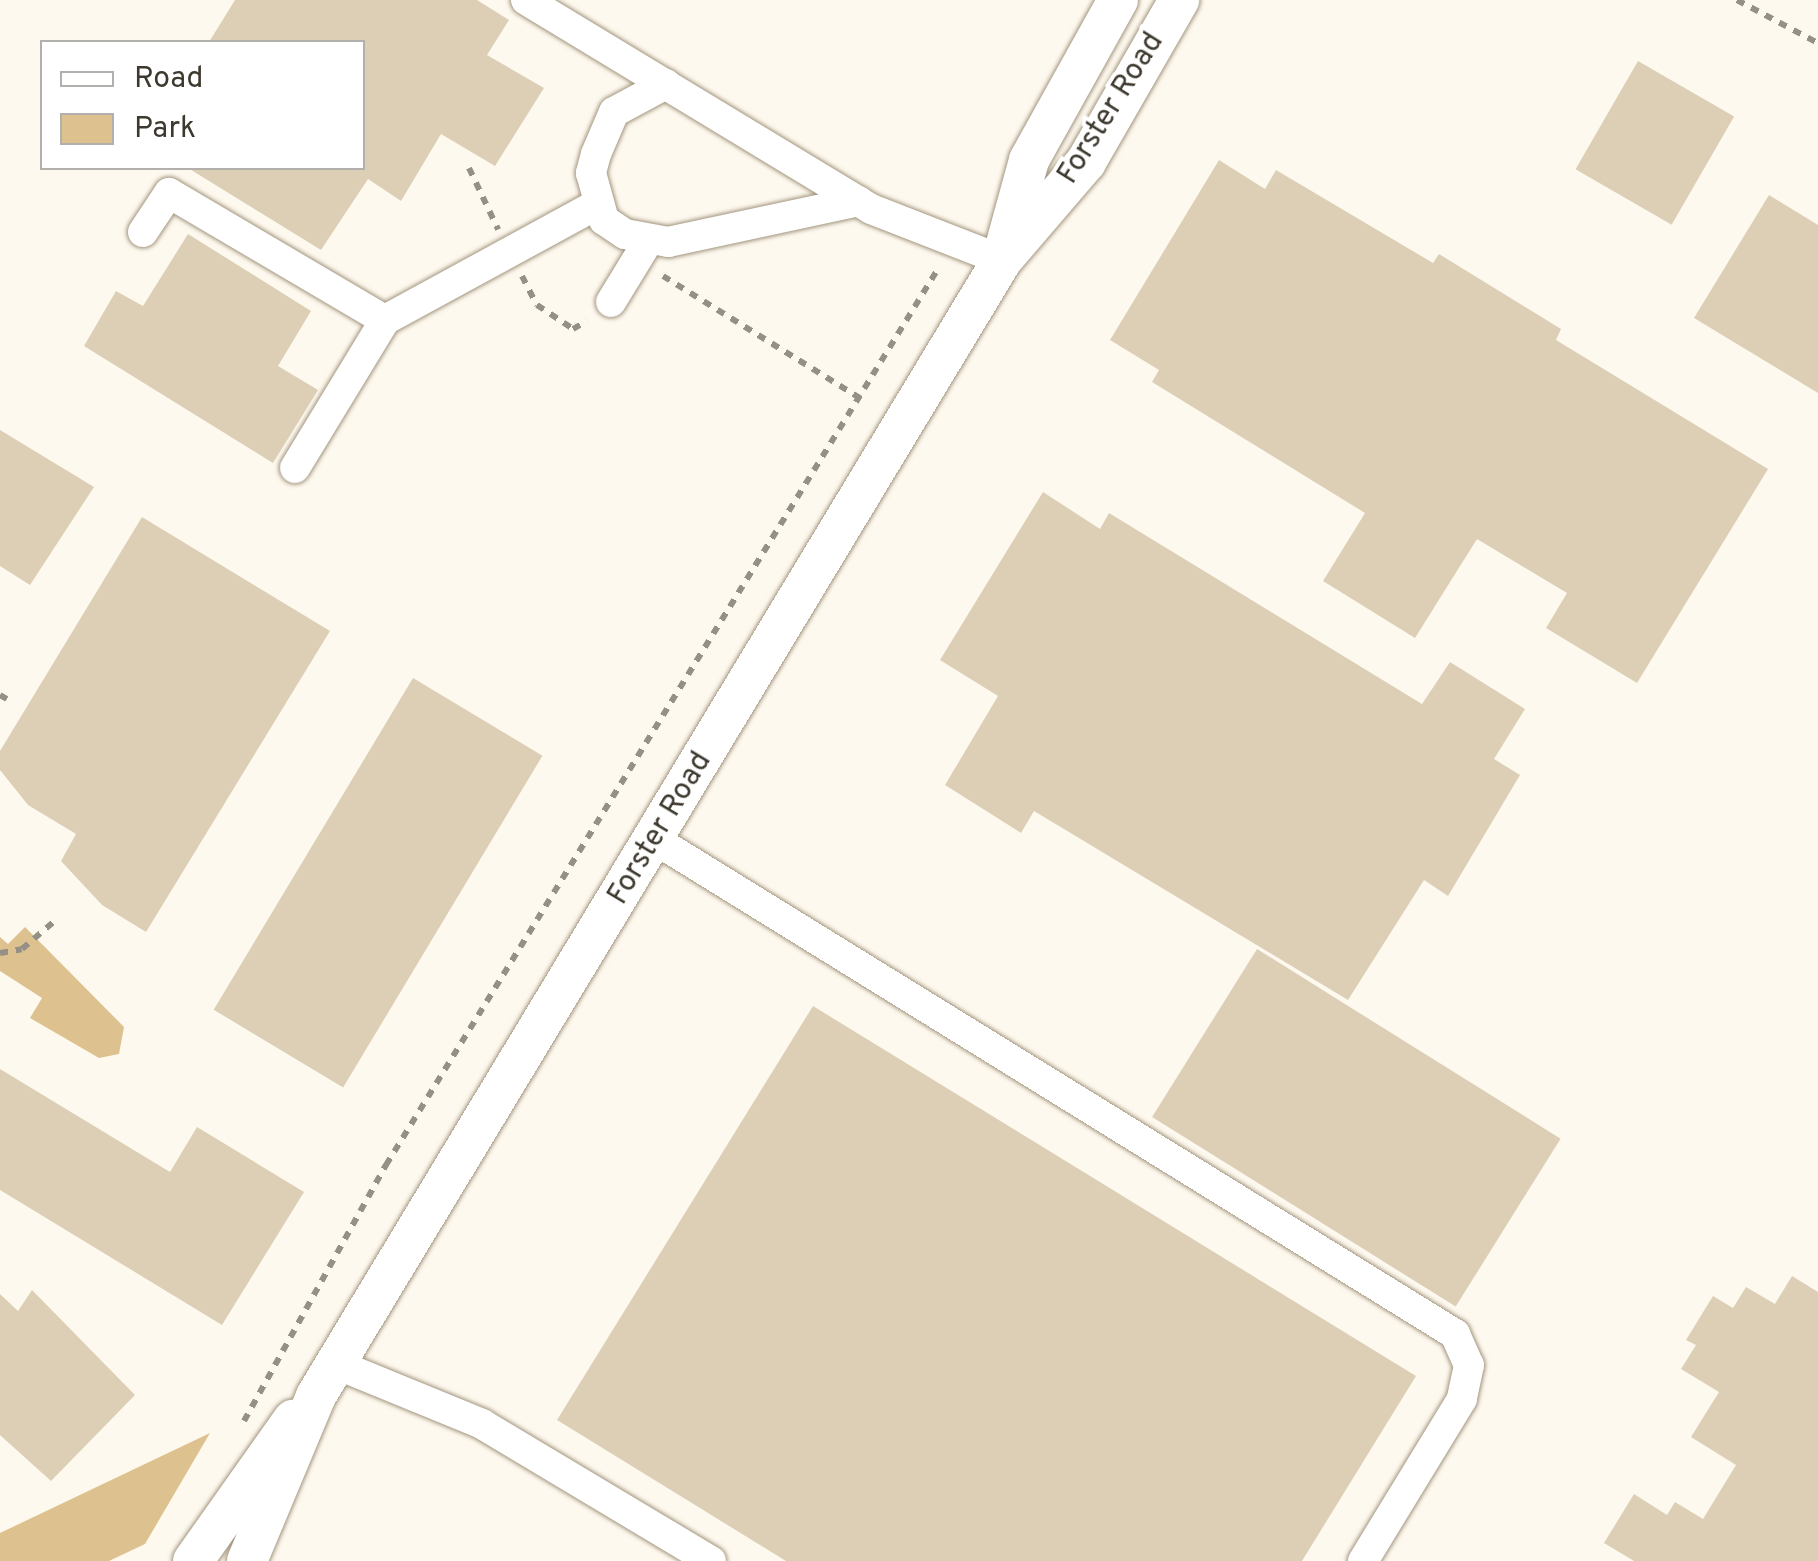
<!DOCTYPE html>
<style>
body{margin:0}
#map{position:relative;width:1818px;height:1561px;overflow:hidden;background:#fef9ef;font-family:Overpass,sans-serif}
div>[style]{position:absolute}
.green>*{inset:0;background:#ddc28f}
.building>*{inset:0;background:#dccfb6;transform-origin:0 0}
.path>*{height:6px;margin-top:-3px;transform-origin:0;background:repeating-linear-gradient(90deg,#959086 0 8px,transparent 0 16px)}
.roads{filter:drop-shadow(0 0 2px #a2957e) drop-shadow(0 0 2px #a2957e)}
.minor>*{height:30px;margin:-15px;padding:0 15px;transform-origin:15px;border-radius:15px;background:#fff}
.major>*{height:40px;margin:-20px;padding:0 20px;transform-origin:20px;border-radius:20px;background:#fff}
span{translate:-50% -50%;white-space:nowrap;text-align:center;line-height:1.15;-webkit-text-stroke:8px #fff;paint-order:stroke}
.street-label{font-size:30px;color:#3e392f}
.legend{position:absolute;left:40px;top:40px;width:325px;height:130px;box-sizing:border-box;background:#fff;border:2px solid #b2b0ac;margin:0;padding:12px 18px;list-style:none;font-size:30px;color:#3e392f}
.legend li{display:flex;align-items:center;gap:20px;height:50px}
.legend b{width:50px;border:2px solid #b2b0ac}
</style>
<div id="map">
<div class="green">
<i style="clip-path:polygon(25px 927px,124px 1027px,119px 1054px,99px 1058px,30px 1018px,42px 998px,0 971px,0 937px,8px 944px)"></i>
<i style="clip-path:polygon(210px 1433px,145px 1544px,109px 1561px,0 1561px,0 1533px)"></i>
</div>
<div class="building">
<i style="clip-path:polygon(235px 0,477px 0,509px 20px,487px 55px,544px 88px,495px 166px,441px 134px,401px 201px,368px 179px,321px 250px,188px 168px,362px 168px,362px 42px,209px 42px)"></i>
<i style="left:1638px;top:61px;width:111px;height:125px;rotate:30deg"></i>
<i style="clip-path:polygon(1219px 160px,1265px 189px,1276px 170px,1433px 263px,1439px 254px,1561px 329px,1556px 340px,1768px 469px,1637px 683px,1546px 628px,1567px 593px,1477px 539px,1415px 638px,1323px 581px,1365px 513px,1152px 382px,1159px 370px,1110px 340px)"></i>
<i style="clip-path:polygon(1769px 195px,1818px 225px,1818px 393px,1694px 318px)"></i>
<i style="clip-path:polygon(188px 234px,311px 311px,278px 366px,318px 390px,273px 463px,84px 346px,116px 291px,143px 306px)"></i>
<i style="clip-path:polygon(0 430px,94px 487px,30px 585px,0 566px)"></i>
<i style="clip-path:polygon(1043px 492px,1100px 529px,1109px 513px,1422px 704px,1450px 662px,1525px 709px,1494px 759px,1520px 775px,1448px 896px,1424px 880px,1348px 1000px,1034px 811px,1021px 833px,945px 785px,998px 696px,940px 660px)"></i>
<i style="clip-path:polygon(142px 517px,330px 631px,146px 932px,102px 905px,61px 861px,76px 834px,28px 805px,0 770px,0 751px)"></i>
<i style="left:413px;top:678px;width:151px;height:387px;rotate:31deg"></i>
<i style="left:1257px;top:949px;width:358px;height:198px;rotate:32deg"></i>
<i style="clip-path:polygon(813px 1006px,1416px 1376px,1302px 1561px,786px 1561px,557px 1420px)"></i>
<i style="clip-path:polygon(0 1069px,170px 1172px,197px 1127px,304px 1192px,222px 1325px,0 1190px)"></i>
<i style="clip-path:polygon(1792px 1276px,1818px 1292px,1818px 1561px,1634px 1561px,1604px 1543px,1634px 1494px,1667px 1515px,1675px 1502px,1703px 1519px,1736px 1465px,1691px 1437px,1719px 1392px,1681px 1369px,1696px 1345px,1686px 1340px,1713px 1296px,1733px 1308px,1746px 1287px,1775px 1304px)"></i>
<i style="clip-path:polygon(32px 1290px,135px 1395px,51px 1481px,0 1435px,0 1294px,18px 1311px)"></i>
</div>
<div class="path">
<i style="left:1737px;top:0;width:92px;rotate:28deg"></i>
<i style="left:469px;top:168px;width:68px;rotate:64.6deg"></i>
<i style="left:522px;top:276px;width:33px;rotate:63deg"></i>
<i style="left:537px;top:305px;width:43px;rotate:33.7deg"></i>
<i style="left:573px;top:329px;width:16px;rotate:-30deg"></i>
<i style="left:663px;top:276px;width:232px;rotate:31.8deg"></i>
<i style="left:0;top:695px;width:8px;rotate:30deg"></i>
<i style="left:0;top:953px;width:22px;rotate:-10deg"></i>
<i style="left:22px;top:949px;width:46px;rotate:-40.6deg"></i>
<i style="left:244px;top:1421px;width:293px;rotate:-61deg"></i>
<i style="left:386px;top:1165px;width:1055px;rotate:-58.37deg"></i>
</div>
<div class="roads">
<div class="minor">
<i style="left:526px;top:0;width:403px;rotate:31.2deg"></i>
<i style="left:871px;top:209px;width:141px;rotate:21.3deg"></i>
<i style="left:666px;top:84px;width:59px;rotate:151.7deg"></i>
<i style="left:614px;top:112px;width:46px;rotate:113.2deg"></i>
<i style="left:596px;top:154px;width:20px;rotate:105deg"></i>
<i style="left:591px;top:173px;width:49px;rotate:74.5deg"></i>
<i style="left:604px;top:220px;width:25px;rotate:34deg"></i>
<i style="left:625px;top:234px;width:44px;rotate:10.5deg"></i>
<i style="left:668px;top:242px;width:195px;rotate:-12.1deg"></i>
<i style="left:143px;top:232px;width:47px;rotate:-56.3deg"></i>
<i style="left:169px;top:193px;width:251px;rotate:30.5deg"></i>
<i style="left:611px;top:302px;width:69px;rotate:-58.6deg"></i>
<i style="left:295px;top:468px;width:173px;rotate:-58.7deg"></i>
<i style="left:385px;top:320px;width:243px;rotate:-28.6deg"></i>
<i style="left:654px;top:839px;width:942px;rotate:31.72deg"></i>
<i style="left:1455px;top:1334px;width:34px;rotate:66deg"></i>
<i style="left:1469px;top:1365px;width:35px;rotate:102deg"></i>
<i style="left:1462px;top:1399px;width:190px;rotate:121.4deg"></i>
<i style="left:336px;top:1364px;width:158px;rotate:22.3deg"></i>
<i style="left:482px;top:1424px;width:267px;rotate:30.9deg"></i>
</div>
<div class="major">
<i style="left:1004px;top:251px;width:94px;rotate:-74.6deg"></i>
<i style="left:1029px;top:160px;width:183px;rotate:-60.9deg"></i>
<i style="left:193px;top:1561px;width:173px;rotate:-54.7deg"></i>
<i style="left:247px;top:1561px;width:179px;rotate:-67.3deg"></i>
<i style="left:316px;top:1396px;width:1327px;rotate:-58.87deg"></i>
<i style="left:1002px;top:260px;width:129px;rotate:-49.4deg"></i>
<i style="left:1086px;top:162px;width:187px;rotate:-60.1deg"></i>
</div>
</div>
<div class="street-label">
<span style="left:1112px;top:109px;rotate:-58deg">Forster Road</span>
<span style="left:661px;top:829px;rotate:-59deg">Forster Road</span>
</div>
<ul class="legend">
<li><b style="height:12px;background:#fff"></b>Road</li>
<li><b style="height:28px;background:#ddc28f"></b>Park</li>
</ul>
</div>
